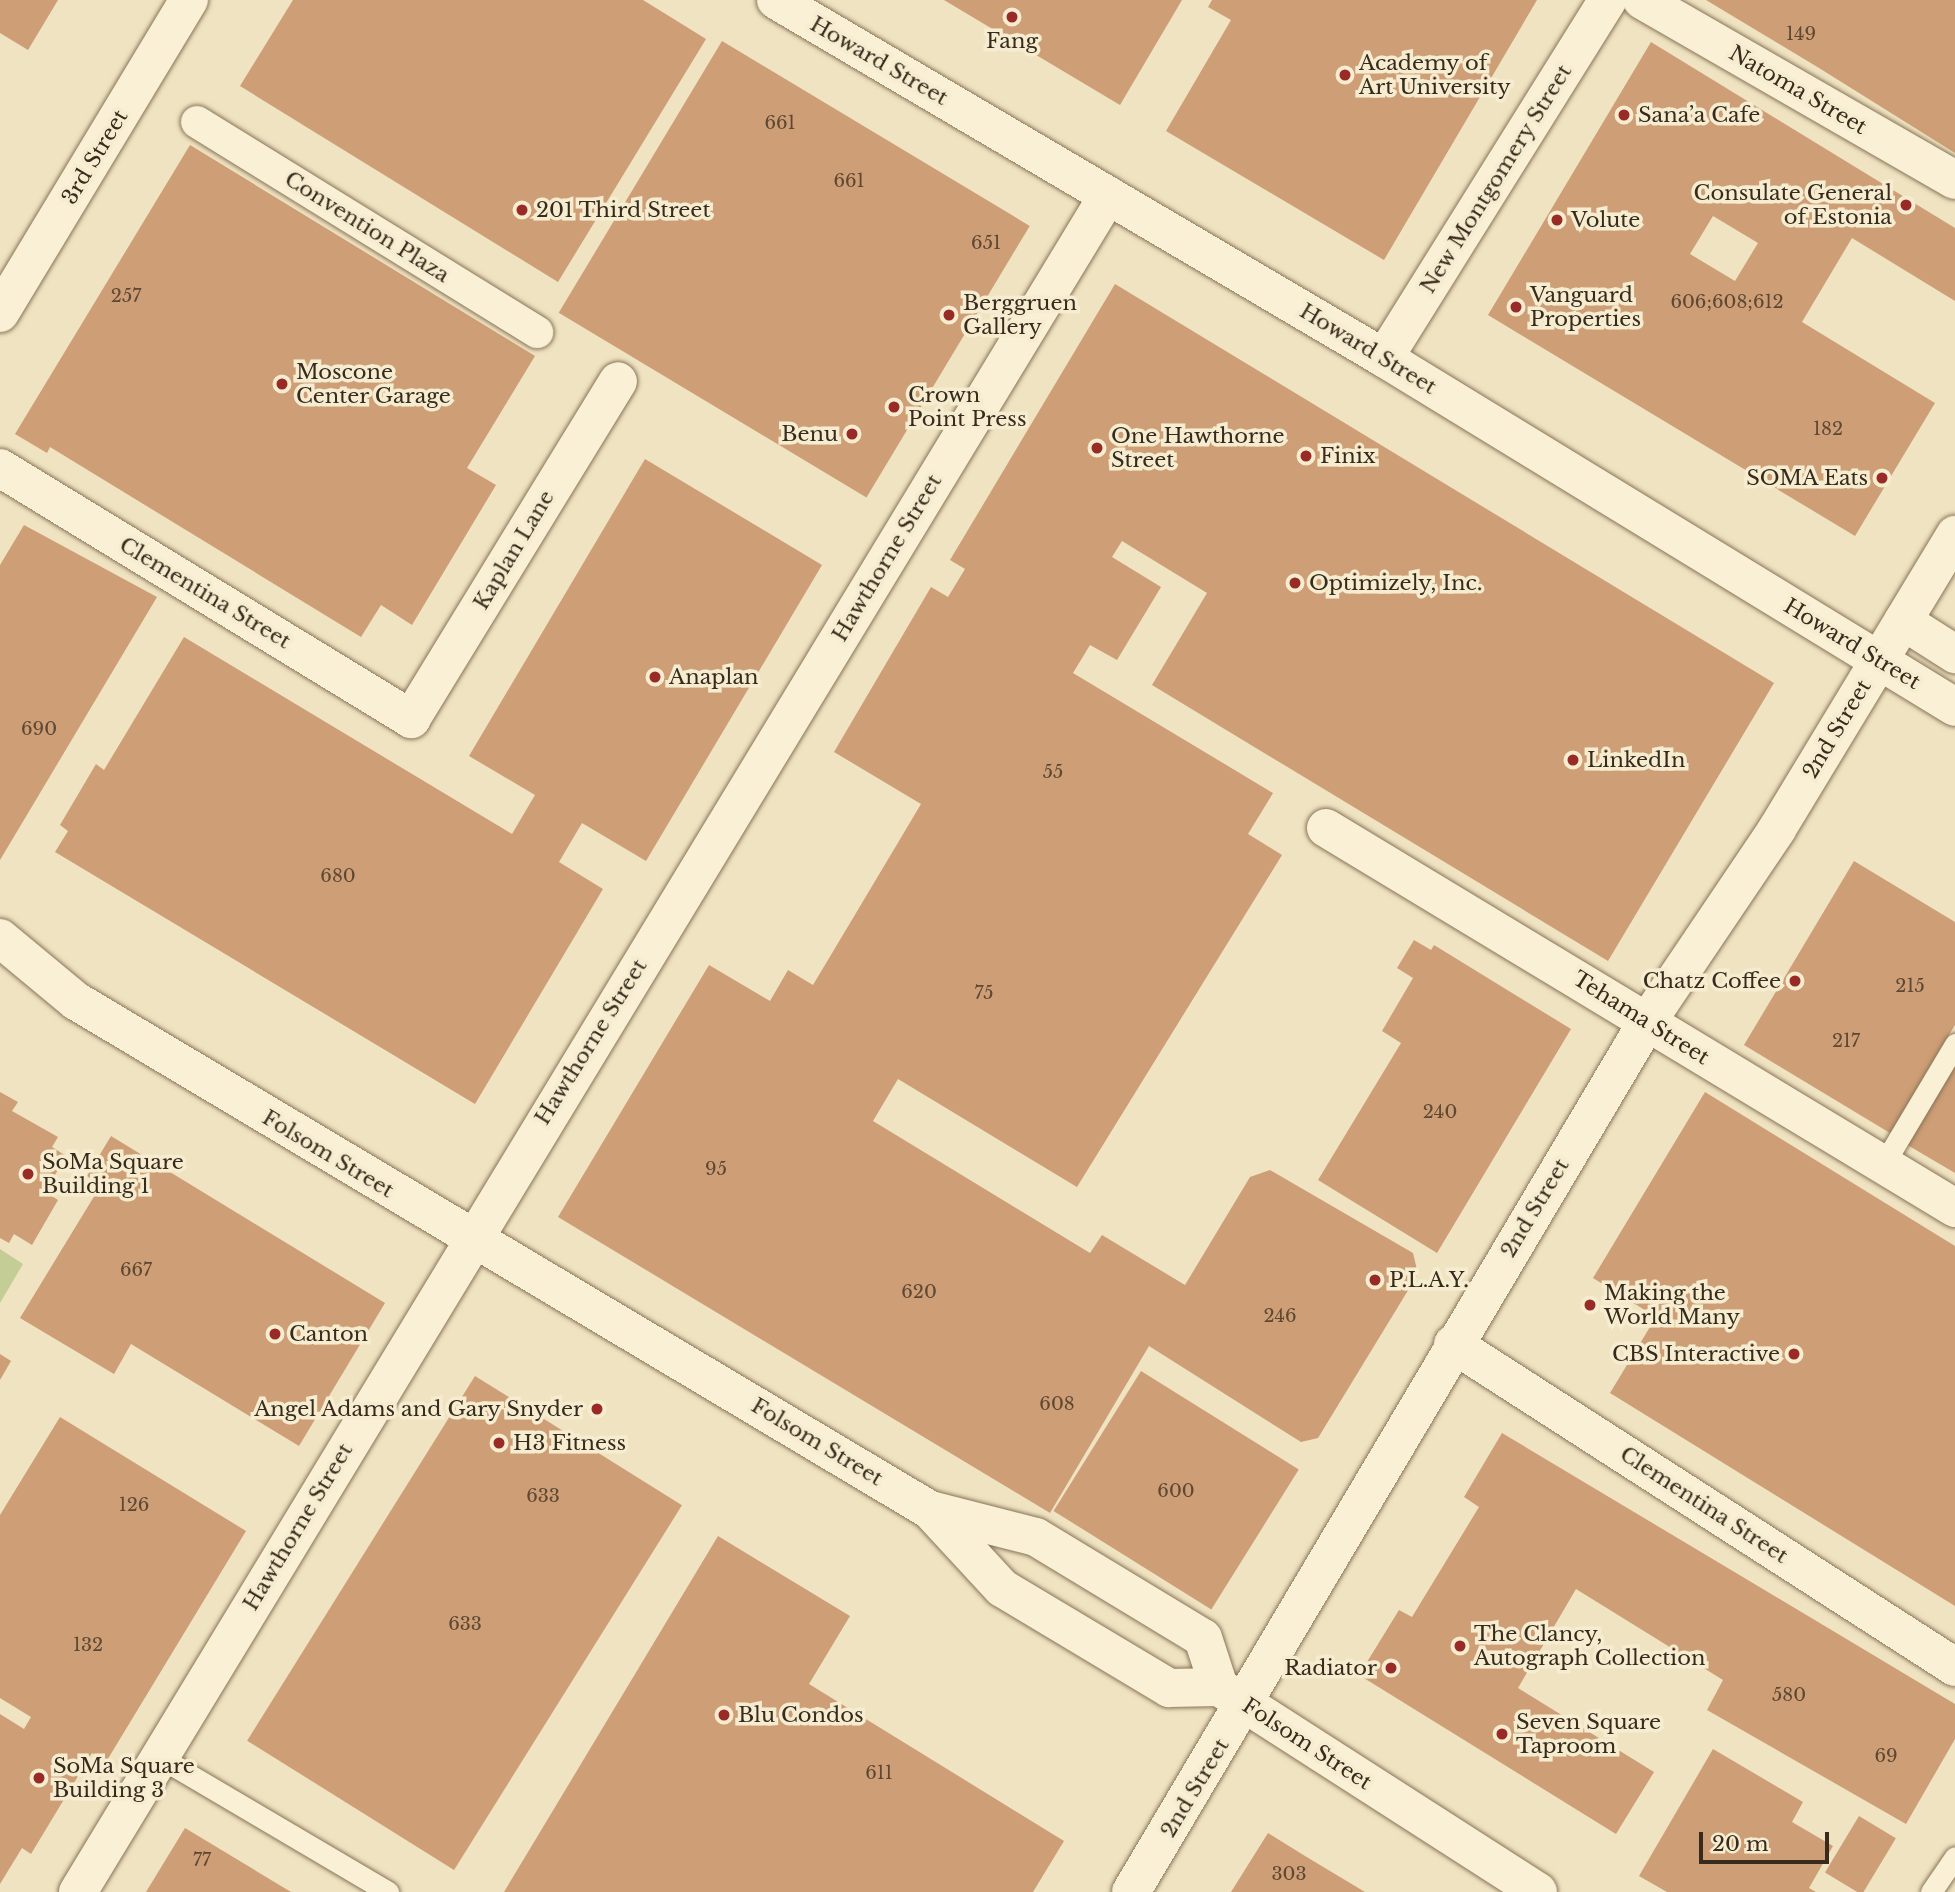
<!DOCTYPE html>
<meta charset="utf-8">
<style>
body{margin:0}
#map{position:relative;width:1955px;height:1892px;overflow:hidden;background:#efe3c1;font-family:"Libre Baskerville",serif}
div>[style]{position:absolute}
.green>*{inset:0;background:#c4cd95}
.building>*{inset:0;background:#ce9e76;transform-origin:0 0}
.roads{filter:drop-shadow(0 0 2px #897458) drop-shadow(0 0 2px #897458)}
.service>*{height:21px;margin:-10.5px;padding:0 10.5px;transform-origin:10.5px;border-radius:10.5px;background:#f9f0d5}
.pedestrian>*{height:32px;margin:-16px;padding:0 16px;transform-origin:16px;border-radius:16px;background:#f9f0d5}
.minor>*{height:38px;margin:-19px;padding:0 19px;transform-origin:19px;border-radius:19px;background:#f9f0d5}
.tertiary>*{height:38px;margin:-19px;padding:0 19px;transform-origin:19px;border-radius:19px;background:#f9f0d5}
.secondary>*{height:38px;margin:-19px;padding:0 19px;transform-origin:19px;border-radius:19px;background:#f9f0d5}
.dots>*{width:19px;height:19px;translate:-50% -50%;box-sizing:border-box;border:4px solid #f6edd1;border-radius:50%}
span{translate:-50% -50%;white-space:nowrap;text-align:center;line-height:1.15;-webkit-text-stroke:7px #f6edd1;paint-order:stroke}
.number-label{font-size:18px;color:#5e4833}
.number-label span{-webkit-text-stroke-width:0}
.poi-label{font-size:21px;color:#382b1d}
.left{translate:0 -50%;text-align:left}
.right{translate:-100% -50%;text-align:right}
.street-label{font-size:21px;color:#382b1d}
.scale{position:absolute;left:1699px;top:1832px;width:130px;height:32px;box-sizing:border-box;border:4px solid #382b1d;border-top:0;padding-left:9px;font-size:21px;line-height:24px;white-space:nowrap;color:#382b1d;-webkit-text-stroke:5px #f6edd1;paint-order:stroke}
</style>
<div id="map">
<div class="green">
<i style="clip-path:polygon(0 1249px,23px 1264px,0 1303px)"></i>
</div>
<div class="building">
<i style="clip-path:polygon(0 0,58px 0,28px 50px,0 33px)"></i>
<i style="clip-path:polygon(293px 0,643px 0,706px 39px,558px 282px,240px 86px)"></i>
<i style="clip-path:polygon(944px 0,1182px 0,1120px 105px)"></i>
<i style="clip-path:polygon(1212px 0,1537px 0,1384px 260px,1166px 131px,1231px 20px,1208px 7px)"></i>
<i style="clip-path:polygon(1706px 0,1955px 0,1955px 153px,1819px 68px)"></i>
<i style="left:722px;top:41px;width:359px;height:317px;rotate:31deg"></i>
<i style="clip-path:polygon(evenodd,1651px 42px,1955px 228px,1955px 301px,1852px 238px,1802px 322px,1935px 403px,1855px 536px,1488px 315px,1651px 42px,1713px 216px,1758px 243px,1735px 281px,1690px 254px,1713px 216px)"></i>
<i style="clip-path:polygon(190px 145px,535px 356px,467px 468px,496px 485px,412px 625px,381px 605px,361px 637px,50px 447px,47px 453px,15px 434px)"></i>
<i style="clip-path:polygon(1115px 284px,1774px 683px,1608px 961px,1152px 685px,1207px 593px,1122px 541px,1112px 557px,1161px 587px,1117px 660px,1090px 645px,1073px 673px,1273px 793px,1248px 834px,1282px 855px,1077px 1187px,898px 1079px,873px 1121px,1090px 1253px,1102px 1235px,1185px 1285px,1250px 1177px,1270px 1170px,1413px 1253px,1418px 1274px,1318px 1438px,1301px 1442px,1149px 1346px,1050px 1513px,558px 1217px,709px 965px,770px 1001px,788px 970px,813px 985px,896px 846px,921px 804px,834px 752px,931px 587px,948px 597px,965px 569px,950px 560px)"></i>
<i style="clip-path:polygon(645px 459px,822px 565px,646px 861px,582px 823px,559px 862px,603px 889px,475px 1104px,55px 852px,68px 831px,60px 825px,96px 764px,104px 770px,184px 637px,512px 834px,535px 795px,469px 756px)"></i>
<i style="clip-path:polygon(24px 525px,157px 597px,0 860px,0 565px)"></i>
<i style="clip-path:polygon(1854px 861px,1955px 922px,1955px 1025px,1890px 1133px,1744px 1045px)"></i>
<i style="clip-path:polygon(1414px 940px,1431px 950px,1434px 945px,1571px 1029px,1437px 1253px,1318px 1180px,1401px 1043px,1382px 1031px,1413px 978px,1397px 968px)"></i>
<i style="clip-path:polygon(1955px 1058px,1955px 1173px,1904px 1143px)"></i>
<i style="clip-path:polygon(0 1092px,18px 1102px,12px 1111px,58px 1137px,52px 1147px,66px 1156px,45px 1192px,58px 1200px,32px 1245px,14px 1234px,9px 1243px,0 1238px)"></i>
<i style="clip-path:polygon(1705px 1092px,1955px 1246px,1955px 1606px,1610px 1393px,1656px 1317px,1593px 1278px)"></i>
<i style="clip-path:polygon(111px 1136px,385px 1303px,299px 1446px,131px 1344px,114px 1374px,20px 1318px,101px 1185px,87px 1176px)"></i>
<i style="clip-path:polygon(0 1354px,11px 1361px,0 1380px)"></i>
<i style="left:1141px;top:1371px;width:186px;height:165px;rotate:32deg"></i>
<i style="left:475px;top:1376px;width:244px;height:430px;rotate:32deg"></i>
<i style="clip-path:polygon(60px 1417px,246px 1531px,106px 1762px,92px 1753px,31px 1854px,22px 1848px,0 1884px,0 1714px,24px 1729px,31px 1717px,0 1698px,0 1515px)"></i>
<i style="clip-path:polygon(1502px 1433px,1955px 1704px,1955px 1739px,1906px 1824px,1707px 1710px,1723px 1680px,1576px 1589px,1518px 1688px,1654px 1772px,1616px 1834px,1359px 1675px,1399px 1610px,1412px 1617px,1479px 1507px,1464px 1497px)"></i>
<i style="clip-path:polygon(718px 1536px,850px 1616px,809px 1684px,1064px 1841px,1033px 1892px,504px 1892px)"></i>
<i style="clip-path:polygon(1713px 1749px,1803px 1802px,1792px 1822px,1833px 1846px,1809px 1888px,1816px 1892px,1667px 1892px,1639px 1876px)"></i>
<i style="left:1859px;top:1816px;width:43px;height:66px;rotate:31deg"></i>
<i style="clip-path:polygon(185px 1828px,291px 1892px,146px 1892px)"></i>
<i style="clip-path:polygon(1268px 1833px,1305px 1856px,1365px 1892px,1231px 1892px)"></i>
</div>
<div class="roads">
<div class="service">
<i style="left:1883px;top:1165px;width:141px;rotate:-59.2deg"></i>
<i style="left:159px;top:1757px;width:266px;rotate:30.5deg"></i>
<i style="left:1931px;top:1892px;width:42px;rotate:-55.6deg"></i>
</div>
<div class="pedestrian">
<i style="left:197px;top:122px;width:400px;rotate:31.7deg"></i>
</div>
<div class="minor">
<i style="left:1642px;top:0;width:361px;rotate:29.9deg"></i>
<i style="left:0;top:468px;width:482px;rotate:31.4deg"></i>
<i style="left:411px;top:719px;width:396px;rotate:-58.5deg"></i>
<i style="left:1326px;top:828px;width:735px;rotate:31.14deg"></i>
<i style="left:1453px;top:1344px;width:597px;rotate:32.76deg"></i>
</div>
<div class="tertiary">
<i style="left:78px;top:1892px;width:1985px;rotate:-58.74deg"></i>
<i style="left:1131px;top:1892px;width:1012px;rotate:-59.33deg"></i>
<i style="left:1647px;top:1022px;width:233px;rotate:-56deg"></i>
<i style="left:1777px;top:829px;width:344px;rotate:-58.8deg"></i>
</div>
<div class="secondary">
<i style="left:776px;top:0;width:706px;rotate:30.49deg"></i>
<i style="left:1384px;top:358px;width:669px;rotate:31.43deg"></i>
<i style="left:0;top:313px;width:366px;rotate:-58.9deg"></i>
<i style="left:1384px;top:358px;width:422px;rotate:-58deg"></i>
<i style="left:1903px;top:621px;width:62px;rotate:32.4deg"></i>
<i style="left:0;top:938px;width:99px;rotate:39.7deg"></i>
<i style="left:76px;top:1001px;width:994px;rotate:30.8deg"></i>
<i style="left:930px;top:1510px;width:106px;rotate:47.3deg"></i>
<i style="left:1002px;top:1588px;width:195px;rotate:30.9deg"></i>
<i style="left:1169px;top:1688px;width:50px;rotate:-1.1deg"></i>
<i style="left:1219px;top:1687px;width:379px;rotate:32.7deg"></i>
<i style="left:930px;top:1510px;width:109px;rotate:14.3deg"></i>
<i style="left:1036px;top:1537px;width:195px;rotate:31.2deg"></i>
<i style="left:1203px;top:1638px;width:52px;rotate:71.9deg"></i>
</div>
</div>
<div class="dots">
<i style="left:1012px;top:17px;background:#992b27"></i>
<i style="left:1345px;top:75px;background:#992b27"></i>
<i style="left:1624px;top:115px;background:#992b27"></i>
<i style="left:1906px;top:205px;background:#992b27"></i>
<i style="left:522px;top:210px;background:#992b27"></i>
<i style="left:1557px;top:220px;background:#992b27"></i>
<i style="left:1516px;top:307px;background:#992b27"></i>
<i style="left:949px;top:315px;background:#992b27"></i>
<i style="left:282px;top:384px;background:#992b27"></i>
<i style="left:894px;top:407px;background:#992b27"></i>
<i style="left:852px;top:434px;background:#992b27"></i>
<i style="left:1097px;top:448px;background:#992b27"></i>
<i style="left:1306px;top:456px;background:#992b27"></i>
<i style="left:1882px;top:478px;background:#992b27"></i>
<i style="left:1295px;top:583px;background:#992b27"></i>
<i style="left:655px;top:677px;background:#992b27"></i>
<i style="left:1573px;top:760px;background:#992b27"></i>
<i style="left:1795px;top:981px;background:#992b27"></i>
<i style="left:28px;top:1174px;background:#992b27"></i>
<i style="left:1375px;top:1280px;background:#992b27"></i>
<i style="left:1590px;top:1305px;background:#992b27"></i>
<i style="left:275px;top:1334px;background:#992b27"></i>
<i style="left:1794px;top:1354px;background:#992b27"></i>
<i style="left:597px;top:1409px;background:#992b27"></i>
<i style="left:499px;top:1443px;background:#992b27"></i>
<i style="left:1460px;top:1646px;background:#992b27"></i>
<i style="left:1391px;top:1668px;background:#992b27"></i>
<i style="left:724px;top:1715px;background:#992b27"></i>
<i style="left:1502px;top:1734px;background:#992b27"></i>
<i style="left:39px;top:1778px;background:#992b27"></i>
</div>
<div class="number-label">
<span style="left:1801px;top:34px">149</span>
<span style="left:780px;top:123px">661</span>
<span style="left:849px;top:181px">661</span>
<span style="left:986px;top:243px">651</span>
<span style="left:126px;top:296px">257</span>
<span style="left:1727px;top:302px">606;608;612</span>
<span style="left:1828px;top:429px">182</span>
<span style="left:39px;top:729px">690</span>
<span style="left:1053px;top:772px">55</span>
<span style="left:338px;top:876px">680</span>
<span style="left:1910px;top:986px">215</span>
<span style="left:984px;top:993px">75</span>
<span style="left:1846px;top:1041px">217</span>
<span style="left:1440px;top:1112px">240</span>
<span style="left:716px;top:1169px">95</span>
<span style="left:136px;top:1270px">667</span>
<span style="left:919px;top:1292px">620</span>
<span style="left:1280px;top:1316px">246</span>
<span style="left:1057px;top:1404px">608</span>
<span style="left:1176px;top:1491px">600</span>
<span style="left:543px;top:1496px">633</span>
<span style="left:134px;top:1505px">126</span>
<span style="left:465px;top:1624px">633</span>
<span style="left:88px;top:1645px">132</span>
<span style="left:1789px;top:1695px">580</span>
<span style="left:1886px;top:1756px">69</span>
<span style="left:879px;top:1773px">611</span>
<span style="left:202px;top:1860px">77</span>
<span style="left:1289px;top:1874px">303</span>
</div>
<div class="poi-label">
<span style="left:1012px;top:41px">Fang</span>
<span class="left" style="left:1359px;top:75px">Academy of<br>Art University</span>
<span class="left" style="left:1638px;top:115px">Sana’a Cafe</span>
<span class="right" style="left:1892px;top:205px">Consulate General<br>of Estonia</span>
<span class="left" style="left:536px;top:210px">201 Third Street</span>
<span class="left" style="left:1571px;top:220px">Volute</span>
<span class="left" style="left:1530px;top:307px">Vanguard<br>Properties</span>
<span class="left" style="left:963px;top:315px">Berggruen<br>Gallery</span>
<span class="left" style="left:296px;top:384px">Moscone<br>Center Garage</span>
<span class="left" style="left:908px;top:407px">Crown<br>Point Press</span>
<span class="right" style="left:838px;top:434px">Benu</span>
<span class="left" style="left:1111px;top:448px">One Hawthorne<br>Street</span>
<span class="left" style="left:1320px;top:456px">Finix</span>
<span class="right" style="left:1868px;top:478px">SOMA Eats</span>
<span class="left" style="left:1309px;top:583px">Optimizely, Inc.</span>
<span class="left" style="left:669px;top:677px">Anaplan</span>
<span class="left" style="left:1587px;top:760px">LinkedIn</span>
<span class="right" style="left:1781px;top:981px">Chatz Coffee</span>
<span class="left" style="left:42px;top:1174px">SoMa Square<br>Building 1</span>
<span class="left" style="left:1389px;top:1280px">P.L.A.Y.</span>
<span class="left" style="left:1604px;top:1305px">Making the<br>World Many</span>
<span class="left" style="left:289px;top:1334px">Canton</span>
<span class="right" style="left:1780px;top:1354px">CBS Interactive</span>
<span class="right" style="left:583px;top:1409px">Angel Adams and Gary Snyder</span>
<span class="left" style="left:513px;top:1443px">H3 Fitness</span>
<span class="left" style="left:1474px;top:1646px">The Clancy,<br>Autograph Collection</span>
<span class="right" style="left:1377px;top:1668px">Radiator</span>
<span class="left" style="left:738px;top:1715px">Blu Condos</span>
<span class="left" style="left:1516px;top:1734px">Seven Square<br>Taproom</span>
<span class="left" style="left:53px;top:1778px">SoMa Square<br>Building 3</span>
</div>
<div class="street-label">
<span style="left:879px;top:61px;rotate:30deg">Howard Street</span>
<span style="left:1798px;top:90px;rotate:30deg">Natoma Street</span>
<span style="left:95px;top:157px;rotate:-59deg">3rd Street</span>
<span style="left:1496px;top:179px;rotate:-58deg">New Montgomery Street</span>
<span style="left:367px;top:227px;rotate:32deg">Convention Plaza</span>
<span style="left:1368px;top:349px;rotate:31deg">Howard Street</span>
<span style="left:514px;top:550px;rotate:-59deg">Kaplan Lane</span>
<span style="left:887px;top:558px;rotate:-59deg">Hawthorne Street</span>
<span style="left:205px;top:593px;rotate:31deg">Clementina Street</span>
<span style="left:1852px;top:644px;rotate:31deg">Howard Street</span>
<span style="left:1837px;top:729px;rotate:-59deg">2nd Street</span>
<span style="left:1641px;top:1018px;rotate:32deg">Tehama Street</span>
<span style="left:591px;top:1042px;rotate:-58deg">Hawthorne Street</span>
<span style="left:328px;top:1154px;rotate:31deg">Folsom Street</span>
<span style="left:1535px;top:1208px;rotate:-59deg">2nd Street</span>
<span style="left:817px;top:1442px;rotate:31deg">Folsom Street</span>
<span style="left:1704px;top:1505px;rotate:33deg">Clementina Street</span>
<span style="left:298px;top:1527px;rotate:-59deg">Hawthorne Street</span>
<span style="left:1307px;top:1744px;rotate:33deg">Folsom Street</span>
<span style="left:1195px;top:1788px;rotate:-59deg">2nd Street</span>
</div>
<div class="scale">20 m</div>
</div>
